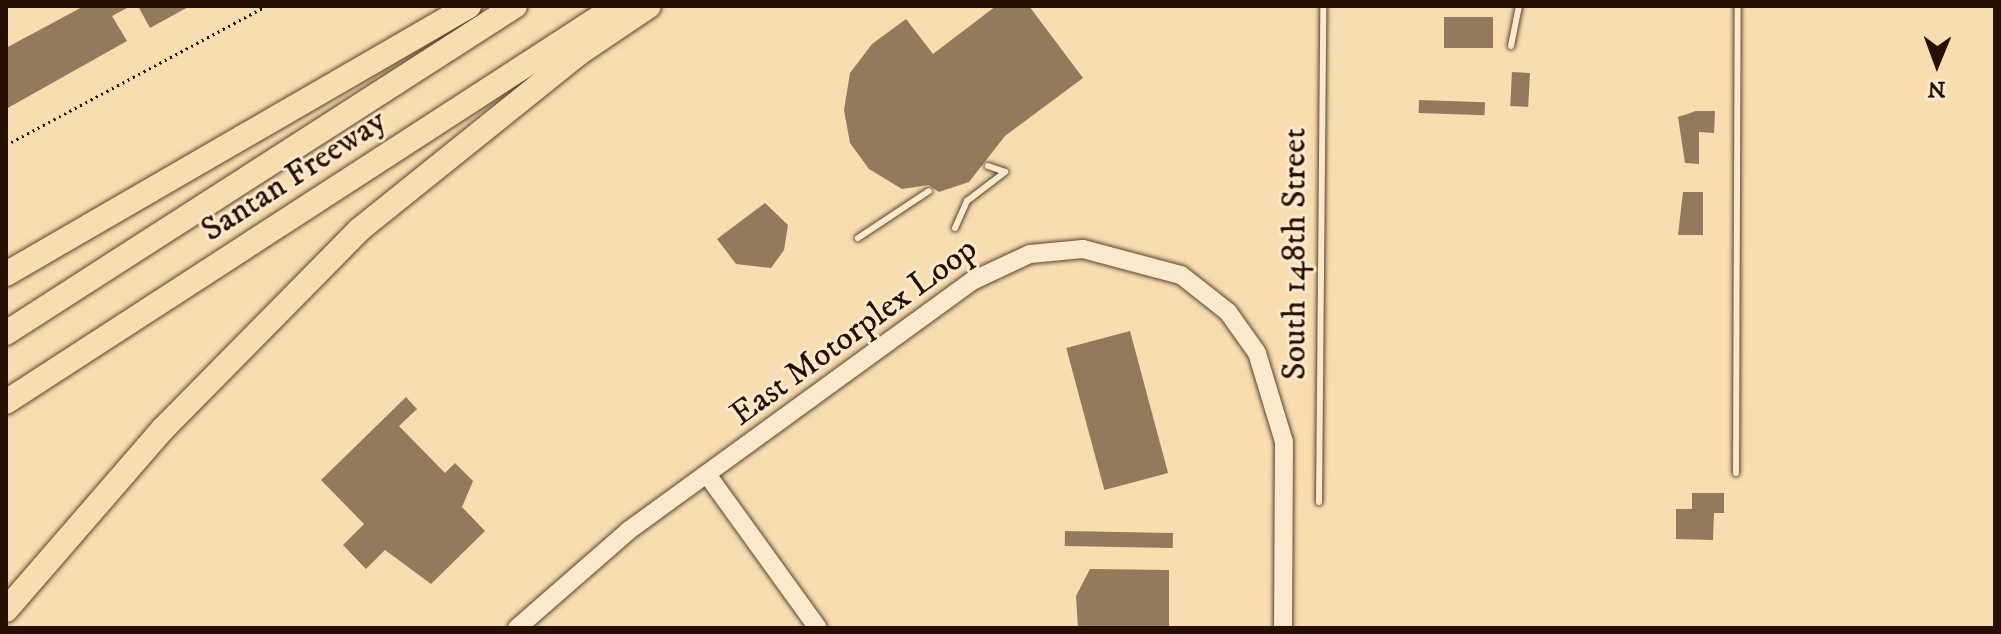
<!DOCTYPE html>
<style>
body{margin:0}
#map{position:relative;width:2001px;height:634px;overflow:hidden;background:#f7ddb0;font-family:"IM FELL DW Pica",serif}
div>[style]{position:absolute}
.building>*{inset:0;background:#937a5c;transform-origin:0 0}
.path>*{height:3px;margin-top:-1.5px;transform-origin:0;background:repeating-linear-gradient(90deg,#270f00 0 2px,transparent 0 6px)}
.roads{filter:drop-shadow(0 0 2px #5b422c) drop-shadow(0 0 2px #5b422c)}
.lane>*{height:6px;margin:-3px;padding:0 3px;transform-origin:3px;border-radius:3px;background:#fae9cc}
.secondary>*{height:18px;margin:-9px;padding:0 9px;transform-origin:9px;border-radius:9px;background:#fae9cc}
.highway>*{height:24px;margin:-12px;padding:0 12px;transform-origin:12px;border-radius:12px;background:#f7ddb0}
span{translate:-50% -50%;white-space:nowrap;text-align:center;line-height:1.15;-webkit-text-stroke:6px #fae9cc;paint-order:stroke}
.street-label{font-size:34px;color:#270f00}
.frame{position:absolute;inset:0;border:8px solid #270f00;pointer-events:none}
.north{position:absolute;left:1897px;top:24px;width:80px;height:80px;-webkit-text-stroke:6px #fae9cc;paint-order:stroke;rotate:181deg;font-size:22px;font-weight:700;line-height:32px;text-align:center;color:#270f00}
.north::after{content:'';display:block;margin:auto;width:28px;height:36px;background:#270f00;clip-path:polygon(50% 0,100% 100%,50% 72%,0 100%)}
</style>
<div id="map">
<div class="building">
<i style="clip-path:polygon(84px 6px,131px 6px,112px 16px,127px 41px,6px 109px,6px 48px)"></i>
<i style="clip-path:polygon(138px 6px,190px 6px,150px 28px)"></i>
<i style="clip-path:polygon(996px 6px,1029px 6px,1083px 78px,1005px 136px,969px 182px,939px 192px,929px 185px,902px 189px,869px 169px,850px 143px,844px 110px,850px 73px,872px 44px,906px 19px,933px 54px)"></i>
<i style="left:1444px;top:17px;width:49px;height:31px"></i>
<i style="left:1512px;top:72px;width:18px;height:34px;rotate:3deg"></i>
<i style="left:1419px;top:100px;width:66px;height:13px;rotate:2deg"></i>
<i style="clip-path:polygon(1696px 111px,1715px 111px,1714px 133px,1699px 132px,1699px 164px,1685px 163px,1678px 117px)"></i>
<i style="clip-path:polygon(1683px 192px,1703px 192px,1703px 235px,1678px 235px)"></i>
<i style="clip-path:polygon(765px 203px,788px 225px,784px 250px,771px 268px,736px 264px,717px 239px)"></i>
<i style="left:1130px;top:331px;width:147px;height:66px;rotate:75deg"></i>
<i style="clip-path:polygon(406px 397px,417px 409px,399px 426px,445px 473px,455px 463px,473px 481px,462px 507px,485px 531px,431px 584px,385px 550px,366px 569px,343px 545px,364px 524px,321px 480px)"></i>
<i style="clip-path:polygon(1692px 493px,1724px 493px,1724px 513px,1714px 513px,1713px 540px,1676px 539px,1676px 509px,1692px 509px)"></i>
<i style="left:1065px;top:531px;width:108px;height:15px;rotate:1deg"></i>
<i style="clip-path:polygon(1090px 569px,1169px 570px,1169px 628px,1078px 628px,1076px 596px)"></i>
</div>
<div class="path">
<i style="left:6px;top:145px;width:295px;rotate:-28.1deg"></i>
</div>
<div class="roads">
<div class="lane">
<i style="left:1511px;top:46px;width:41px;rotate:-78.7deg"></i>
<i style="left:988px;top:166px;width:18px;rotate:19deg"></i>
<i style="left:955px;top:228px;width:30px;rotate:-66deg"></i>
<i style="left:967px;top:201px;width:48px;rotate:-37.3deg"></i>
<i style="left:858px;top:238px;width:85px;rotate:-33.5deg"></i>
<i style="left:1736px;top:473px;width:467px;rotate:-89.8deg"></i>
<i style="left:1319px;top:502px;width:496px;rotate:-89.5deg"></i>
</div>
<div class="secondary">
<i style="left:709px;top:477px;width:186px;rotate:54.2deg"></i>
<i style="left:517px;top:628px;width:147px;rotate:-41.1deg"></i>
<i style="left:628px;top:531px;width:425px;rotate:-36deg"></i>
<i style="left:972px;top:281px;width:64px;rotate:-25deg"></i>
<i style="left:1030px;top:254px;width:53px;rotate:-5.4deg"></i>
<i style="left:1083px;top:249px;width:101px;rotate:14.9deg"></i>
<i style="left:1181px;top:275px;width:60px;rotate:38.2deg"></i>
<i style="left:1228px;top:312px;width:50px;rotate:54.7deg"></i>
<i style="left:1257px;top:353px;width:93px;rotate:73.1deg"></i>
<i style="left:1284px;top:442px;width:186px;rotate:90.3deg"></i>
</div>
<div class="highway">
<i style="left:6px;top:274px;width:535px;rotate:-30.06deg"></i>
<i style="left:6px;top:333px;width:605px;rotate:-32.72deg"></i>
<i style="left:6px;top:402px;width:728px;rotate:-32.95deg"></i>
<i style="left:6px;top:610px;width:240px;rotate:-49.1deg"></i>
<i style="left:163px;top:429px;width:279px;rotate:-45.4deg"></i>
<i style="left:359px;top:230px;width:282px;rotate:-38.8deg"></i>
<i style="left:579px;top:53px;width:84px;rotate:-33.9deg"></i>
</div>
</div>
<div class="street-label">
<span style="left:294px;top:176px;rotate:-33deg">Santan Freeway</span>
<span style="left:1295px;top:254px;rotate:-90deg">South 148th Street</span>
<span style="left:854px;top:332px;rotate:-36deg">East Motorplex Loop</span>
</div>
<div class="frame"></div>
<div class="north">N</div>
</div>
